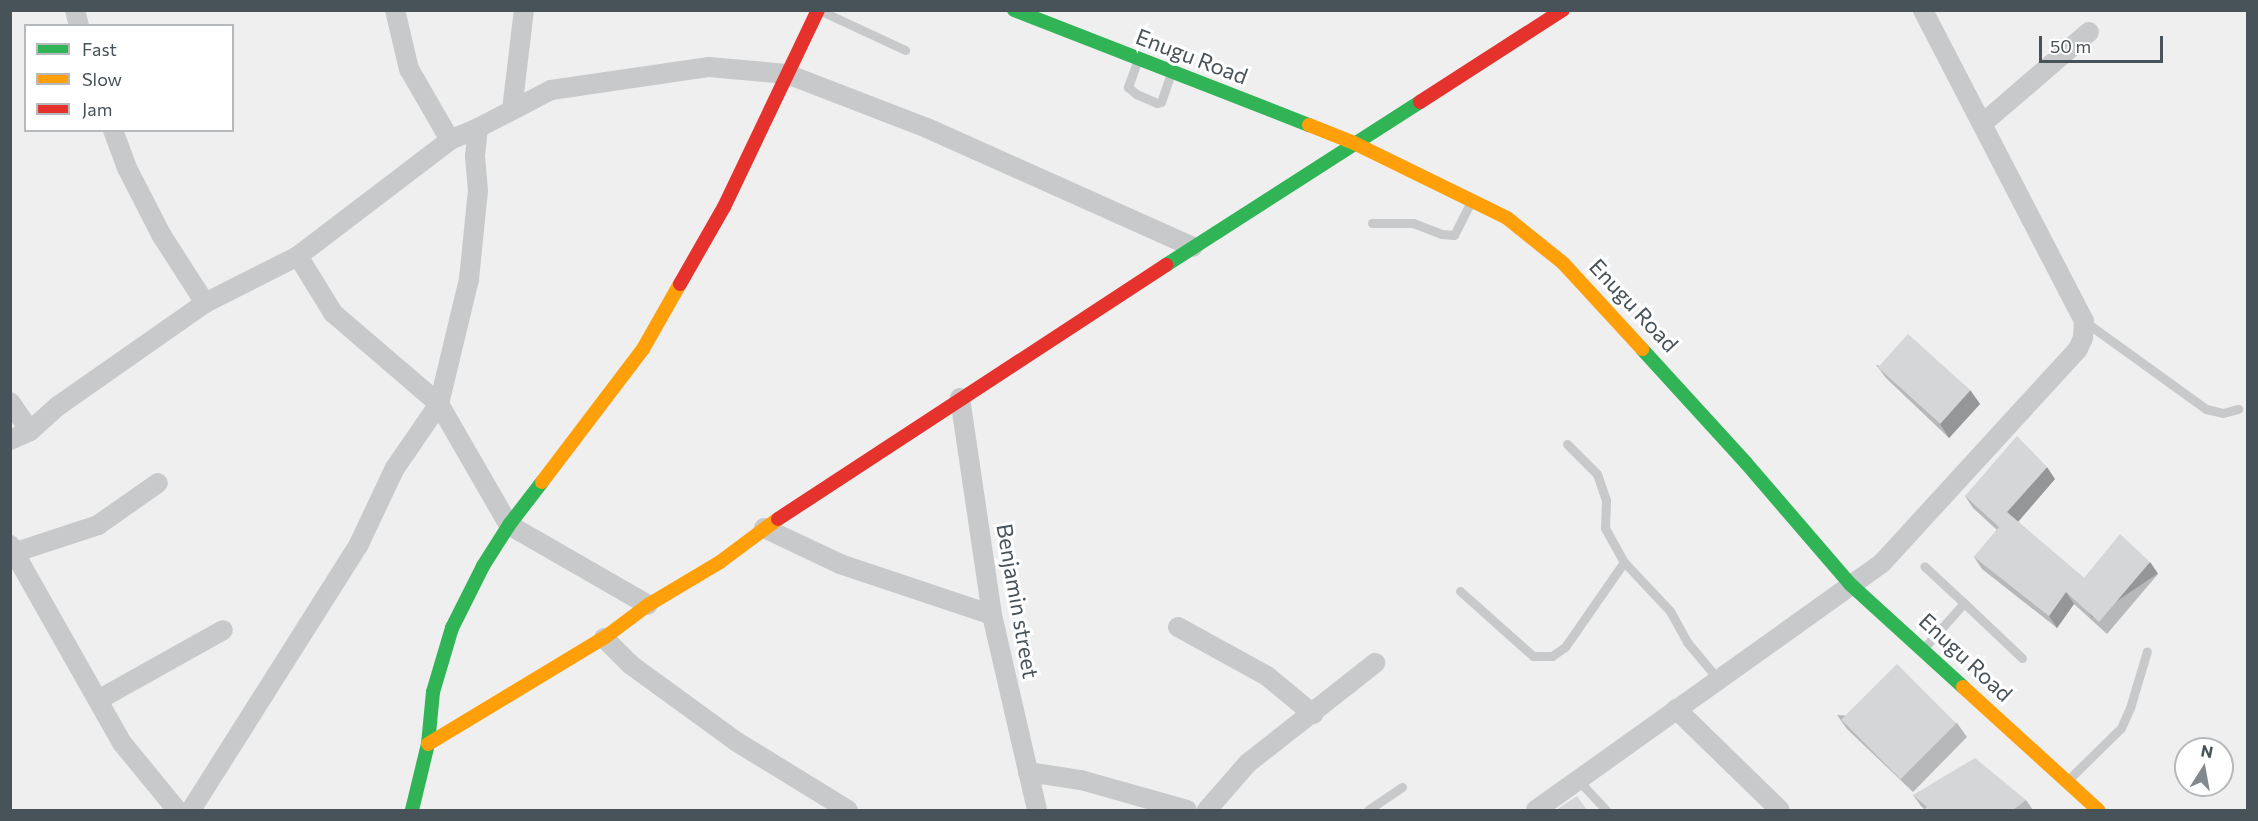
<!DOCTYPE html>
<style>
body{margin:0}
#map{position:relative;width:2258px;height:821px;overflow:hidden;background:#efefef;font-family:Commissioner,sans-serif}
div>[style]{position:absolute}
.lane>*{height:9px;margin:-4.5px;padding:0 4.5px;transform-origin:4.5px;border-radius:4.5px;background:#c7c9ca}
.street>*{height:20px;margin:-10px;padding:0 10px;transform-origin:10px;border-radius:10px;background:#c7c9ca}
.fast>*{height:14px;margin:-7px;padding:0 7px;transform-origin:7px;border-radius:7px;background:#30b455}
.slow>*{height:14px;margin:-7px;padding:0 7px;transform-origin:7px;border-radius:7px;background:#ff9f0a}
.jam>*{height:14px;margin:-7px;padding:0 7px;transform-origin:7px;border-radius:7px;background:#e5322d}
.wall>*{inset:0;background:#b7b8ba}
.shaded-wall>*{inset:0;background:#959697;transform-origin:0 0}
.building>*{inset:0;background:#d5d6d8;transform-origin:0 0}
span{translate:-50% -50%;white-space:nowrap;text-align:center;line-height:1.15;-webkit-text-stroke:6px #fff;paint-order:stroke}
.street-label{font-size:22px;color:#485259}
.frame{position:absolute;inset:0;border:12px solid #485259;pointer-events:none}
.legend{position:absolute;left:24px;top:24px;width:210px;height:108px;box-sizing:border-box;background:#fff;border:2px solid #b6babd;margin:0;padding:8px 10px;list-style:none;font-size:18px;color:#485259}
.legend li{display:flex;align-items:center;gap:12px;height:30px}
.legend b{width:30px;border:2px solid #b6babd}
.north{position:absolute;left:2174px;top:737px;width:60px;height:60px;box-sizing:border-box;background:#fff;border:2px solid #b6babd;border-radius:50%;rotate:11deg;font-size:16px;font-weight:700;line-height:24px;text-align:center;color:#485259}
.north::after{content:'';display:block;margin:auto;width:21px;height:27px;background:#82898e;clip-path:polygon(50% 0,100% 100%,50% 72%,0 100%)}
.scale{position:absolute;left:2039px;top:36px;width:124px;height:27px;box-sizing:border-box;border:3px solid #485259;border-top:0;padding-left:8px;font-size:18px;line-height:21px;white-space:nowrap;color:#485259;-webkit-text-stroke:4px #fff;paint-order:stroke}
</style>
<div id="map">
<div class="lane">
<i style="left:819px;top:10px;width:95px;rotate:24.9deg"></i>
<i style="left:1137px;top:62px;width:27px;rotate:110deg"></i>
<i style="left:1128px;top:87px;width:11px;rotate:41deg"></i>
<i style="left:1136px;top:94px;width:23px;rotate:23deg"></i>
<i style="left:1157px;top:103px;width:4px;rotate:-14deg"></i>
<i style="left:1161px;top:102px;width:31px;rotate:-71deg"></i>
<i style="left:1372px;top:223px;width:41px"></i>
<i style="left:1413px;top:223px;width:30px;rotate:21deg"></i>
<i style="left:1441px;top:234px;width:13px;rotate:4deg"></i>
<i style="left:1454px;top:235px;width:37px;rotate:-63deg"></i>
<i style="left:2084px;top:321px;width:150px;rotate:35.8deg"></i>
<i style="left:2206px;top:409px;width:17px;rotate:13deg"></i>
<i style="left:2223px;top:413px;width:16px;rotate:-15deg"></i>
<i style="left:1567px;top:444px;width:42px;rotate:45deg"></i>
<i style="left:1597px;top:474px;width:28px;rotate:71deg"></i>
<i style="left:1606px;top:500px;width:28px;rotate:92deg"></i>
<i style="left:1605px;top:528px;width:39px;rotate:61deg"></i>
<i style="left:1624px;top:562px;width:67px;rotate:46.8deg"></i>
<i style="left:1670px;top:611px;width:35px;rotate:61deg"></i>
<i style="left:1687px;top:642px;width:48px;rotate:50deg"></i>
<i style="left:1460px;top:591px;width:98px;rotate:41.7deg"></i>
<i style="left:1533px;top:656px;width:19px"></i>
<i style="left:1552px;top:656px;width:16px;rotate:-35deg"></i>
<i style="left:1565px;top:647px;width:103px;rotate:-55.2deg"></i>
<i style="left:1964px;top:603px;width:80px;rotate:43.5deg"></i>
<i style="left:1924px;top:648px;width:60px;rotate:-48.4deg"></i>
<i style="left:1964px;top:603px;width:54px;rotate:-137.2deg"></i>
<i style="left:1578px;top:780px;width:41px;rotate:47deg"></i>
<i style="left:2068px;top:780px;width:74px;rotate:-44.5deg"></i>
<i style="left:2121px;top:728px;width:22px;rotate:-66deg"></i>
<i style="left:2130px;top:708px;width:59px;rotate:-73.4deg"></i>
<i style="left:1368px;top:810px;width:41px;rotate:-34.1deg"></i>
</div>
<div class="street">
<i style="left:75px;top:10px;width:16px;rotate:76deg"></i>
<i style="left:395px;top:10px;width:61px;rotate:76.7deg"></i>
<i style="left:409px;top:69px;width:82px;rotate:60deg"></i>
<i style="left:512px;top:110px;width:101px;rotate:-83.2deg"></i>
<i style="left:1982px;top:124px;width:141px;rotate:-40.7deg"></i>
<i style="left:113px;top:130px;width:40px;rotate:69.8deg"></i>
<i style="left:127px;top:168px;width:76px;rotate:62.8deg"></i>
<i style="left:162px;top:236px;width:80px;rotate:57.3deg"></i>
<i style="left:298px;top:256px;width:67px;rotate:58.4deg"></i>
<i style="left:333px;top:313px;width:140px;rotate:40.6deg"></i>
<i style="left:439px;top:404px;width:140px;rotate:60deg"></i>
<i style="left:509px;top:525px;width:160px;rotate:29.9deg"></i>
<i style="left:960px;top:398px;width:219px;rotate:81.6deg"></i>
<i style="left:992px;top:615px;width:200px;rotate:77deg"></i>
<i style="left:10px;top:402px;width:35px;rotate:55deg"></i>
<i style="left:10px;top:440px;width:22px;rotate:-24deg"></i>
<i style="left:30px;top:431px;width:38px;rotate:-42deg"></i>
<i style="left:58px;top:406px;width:179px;rotate:-35deg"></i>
<i style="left:205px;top:303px;width:104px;rotate:-26.8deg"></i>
<i style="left:298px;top:256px;width:191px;rotate:-37.3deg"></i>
<i style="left:450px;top:140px;width:30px;rotate:-23deg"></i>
<i style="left:764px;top:528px;width:84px;rotate:25.3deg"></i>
<i style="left:840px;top:564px;width:160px;rotate:18.5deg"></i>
<i style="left:10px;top:545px;width:227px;rotate:60.5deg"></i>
<i style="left:122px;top:743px;width:87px;rotate:50.6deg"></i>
<i style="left:10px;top:554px;width:93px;rotate:-18.2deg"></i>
<i style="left:98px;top:525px;width:73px;rotate:-35deg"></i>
<i style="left:1178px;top:627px;width:102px;rotate:28.8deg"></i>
<i style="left:1267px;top:676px;width:60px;rotate:39.6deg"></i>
<i style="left:604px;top:638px;width:38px;rotate:45deg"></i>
<i style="left:631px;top:665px;width:131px;rotate:36deg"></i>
<i style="left:737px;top:742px;width:130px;rotate:31.5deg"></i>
<i style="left:98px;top:700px;width:143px;rotate:-29.2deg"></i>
<i style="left:1676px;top:709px;width:145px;rotate:44.2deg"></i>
<i style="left:1028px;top:772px;width:54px;rotate:8.6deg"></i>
<i style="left:1081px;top:780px;width:110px;rotate:15.8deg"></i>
<i style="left:191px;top:810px;width:315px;rotate:-57.7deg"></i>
<i style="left:359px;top:544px;width:84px;rotate:-64.7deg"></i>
<i style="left:395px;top:468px;width:78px;rotate:-55.5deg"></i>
<i style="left:439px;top:404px;width:129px;rotate:-76.5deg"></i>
<i style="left:469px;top:279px;width:88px;rotate:-84.2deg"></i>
<i style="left:478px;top:191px;width:35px;rotate:-95deg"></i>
<i style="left:475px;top:156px;width:28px;rotate:-84deg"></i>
<i style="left:478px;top:128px;width:82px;rotate:-27.5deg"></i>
<i style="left:551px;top:90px;width:160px;rotate:-8.3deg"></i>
<i style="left:709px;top:67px;width:78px;rotate:5.1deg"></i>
<i style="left:787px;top:74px;width:150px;rotate:21.1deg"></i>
<i style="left:927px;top:128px;width:291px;rotate:24.1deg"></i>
<i style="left:1207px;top:810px;width:62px;rotate:-48.9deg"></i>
<i style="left:1248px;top:763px;width:162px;rotate:-38.2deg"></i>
<i style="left:1536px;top:810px;width:425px;rotate:-35.5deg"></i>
<i style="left:1882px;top:563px;width:290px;rotate:-47.5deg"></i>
<i style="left:2078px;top:349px;width:12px;rotate:-66deg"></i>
<i style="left:2083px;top:338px;width:17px;rotate:-87deg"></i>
<i style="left:2084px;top:321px;width:350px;rotate:-117.4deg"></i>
</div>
<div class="fast">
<i style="left:1014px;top:10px;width:317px;rotate:21.3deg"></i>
<i style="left:1166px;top:265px;width:302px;rotate:-32.7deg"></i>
<i style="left:1642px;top:349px;width:154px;rotate:47.6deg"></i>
<i style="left:1746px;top:463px;width:160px;rotate:49.3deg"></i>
<i style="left:1850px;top:584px;width:153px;rotate:42.3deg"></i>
<i style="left:412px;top:810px;width:68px;rotate:-76.4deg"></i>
<i style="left:428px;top:744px;width:52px;rotate:-84.5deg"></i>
<i style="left:433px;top:692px;width:67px;rotate:-73.5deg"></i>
<i style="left:452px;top:628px;width:69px;rotate:-63.4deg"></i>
<i style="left:483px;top:566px;width:49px;rotate:-57.6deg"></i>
<i style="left:509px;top:525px;width:54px;rotate:-52.5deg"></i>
</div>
<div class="slow">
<i style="left:1309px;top:125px;width:48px;rotate:21.8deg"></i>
<i style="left:1354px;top:143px;width:170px;rotate:26.1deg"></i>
<i style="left:1507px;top:218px;width:72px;rotate:38.8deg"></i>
<i style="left:1563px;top:263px;width:117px;rotate:47.4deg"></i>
<i style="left:542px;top:482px;width:167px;rotate:-52.8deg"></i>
<i style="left:643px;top:349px;width:75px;rotate:-60.4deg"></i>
<i style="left:1963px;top:687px;width:183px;rotate:42.3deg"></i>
<i style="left:428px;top:744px;width:205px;rotate:-31.1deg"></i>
<i style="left:604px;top:638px;width:55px;rotate:-36.9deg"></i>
<i style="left:648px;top:605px;width:84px;rotate:-30.8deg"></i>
<i style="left:720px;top:562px;width:72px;rotate:-36.6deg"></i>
</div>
<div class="jam">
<i style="left:1420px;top:102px;width:170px;rotate:-32.8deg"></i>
<i style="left:680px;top:284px;width:89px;rotate:-60.3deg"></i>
<i style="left:724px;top:207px;width:218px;rotate:-64.5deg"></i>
<i style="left:778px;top:519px;width:464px;rotate:-33.2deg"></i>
</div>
<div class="wall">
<i style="clip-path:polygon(1876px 365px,1970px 390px,1980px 404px,1949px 438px,1886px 378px)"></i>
<i style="clip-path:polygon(2055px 479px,2018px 522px,2084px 578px,2150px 562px,2158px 574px,2107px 634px,2074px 604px,2057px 628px,1982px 569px,1974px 557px,1997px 530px,1973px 508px,1965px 496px)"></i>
<i style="clip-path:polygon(1837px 715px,1957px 723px,1967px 737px,1913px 792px,1847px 729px)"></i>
<i style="clip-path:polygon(1913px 795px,2026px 800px,2033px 810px,1923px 810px,1924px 809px,1921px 806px)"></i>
</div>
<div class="shaded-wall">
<i style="clip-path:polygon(1970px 390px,1980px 404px,1949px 438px,1940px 424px)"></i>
<i style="clip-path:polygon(2047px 467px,2055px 479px,2016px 524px,2007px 512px)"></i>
<i style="left:2150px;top:562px;width:14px;height:79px;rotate:56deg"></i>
<i style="clip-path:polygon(2066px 592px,2074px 604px,2057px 628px,2049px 616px)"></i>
</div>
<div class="building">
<i style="left:1908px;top:334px;width:84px;height:45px;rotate:42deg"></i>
<i style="clip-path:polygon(2017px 436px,2047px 467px,2007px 512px,2084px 578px,2120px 534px,2150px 562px,2099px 622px,2066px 592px,2049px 616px,1974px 557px,1999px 527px,1965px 496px)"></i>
<i style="left:1897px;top:664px;width:84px;height:79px;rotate:45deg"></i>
<i style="clip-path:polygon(1975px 758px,2026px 800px,2013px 810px,1923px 810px,1927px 807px,1913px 795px)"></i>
<i style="clip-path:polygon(1577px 796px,1587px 810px,1556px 810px)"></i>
</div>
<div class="street-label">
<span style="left:1192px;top:56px;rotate:21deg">Enugu Road</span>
<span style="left:1634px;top:305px;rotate:47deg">Enugu Road</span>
<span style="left:1018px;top:601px;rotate:80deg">Benjamin street</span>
<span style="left:1966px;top:657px;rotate:43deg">Enugu Road</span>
</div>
<div class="frame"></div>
<ul class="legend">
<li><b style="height:8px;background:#30b455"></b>Fast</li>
<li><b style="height:8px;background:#ff9f0a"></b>Slow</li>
<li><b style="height:8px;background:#e5322d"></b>Jam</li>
</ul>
<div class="north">N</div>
<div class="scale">50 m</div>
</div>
